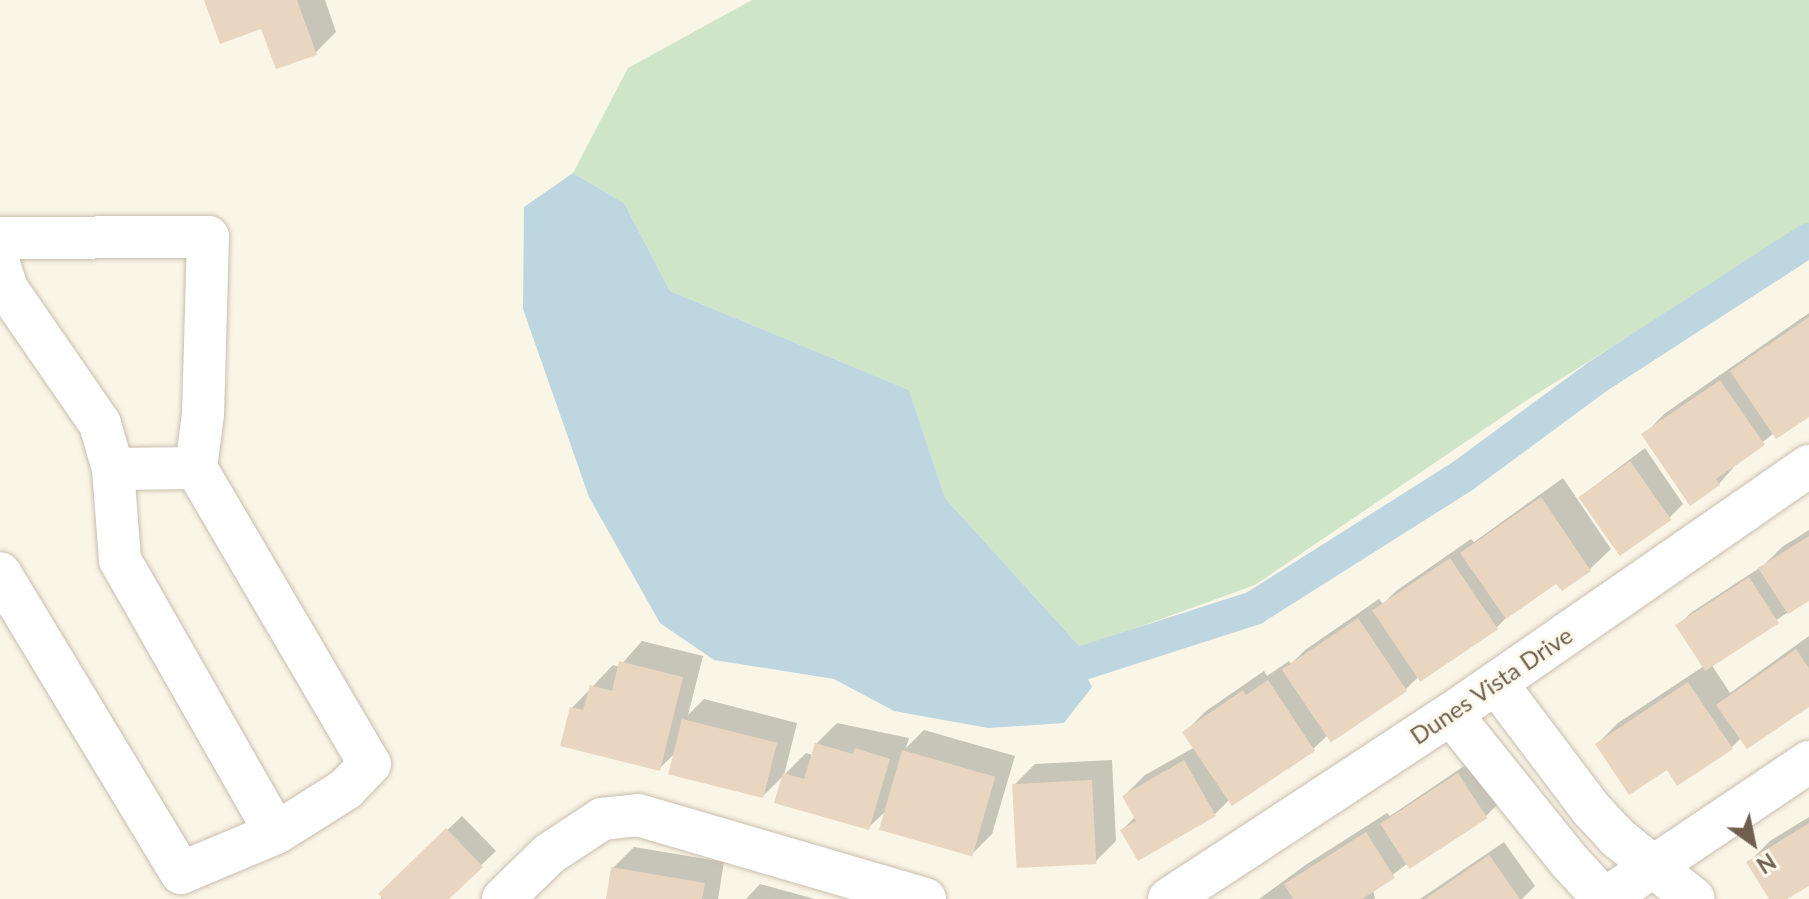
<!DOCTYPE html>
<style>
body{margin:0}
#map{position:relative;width:1809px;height:899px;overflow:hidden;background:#f9f5e7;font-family:Lato,sans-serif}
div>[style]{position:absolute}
.green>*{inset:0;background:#cfe5c7}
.water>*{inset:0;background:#bed6e0}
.shadow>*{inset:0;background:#0003}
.canal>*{height:34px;margin:-17px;padding:0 17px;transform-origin:17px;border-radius:17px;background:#bed6e0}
.building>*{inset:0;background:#e9d6c0;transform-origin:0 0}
.roads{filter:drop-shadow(0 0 2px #c9beae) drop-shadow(0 0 2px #c9beae)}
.minor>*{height:42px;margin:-21px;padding:0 21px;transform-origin:21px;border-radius:21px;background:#fff}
span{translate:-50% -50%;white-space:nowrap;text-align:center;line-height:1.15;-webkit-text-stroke:6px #fdf8ec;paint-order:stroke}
.street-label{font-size:24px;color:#6f5f4e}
.north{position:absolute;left:1713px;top:803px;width:80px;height:80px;-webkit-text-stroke:6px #fdf8ec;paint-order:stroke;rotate:147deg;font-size:22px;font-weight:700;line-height:32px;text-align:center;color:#6f5f4e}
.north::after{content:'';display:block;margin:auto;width:28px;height:36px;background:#6f5f4e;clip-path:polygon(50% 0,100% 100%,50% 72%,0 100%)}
</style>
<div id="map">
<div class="green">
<i style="clip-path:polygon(752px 0,1809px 0,1809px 224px,1530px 398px,1255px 585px,1081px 648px,945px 498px,909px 390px,670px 291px,624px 203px,573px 173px,628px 68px)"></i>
</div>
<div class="water">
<i style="clip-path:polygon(573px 173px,624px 203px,670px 291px,909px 390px,945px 498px,1081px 648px,1080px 664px,1092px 687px,1064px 723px,988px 728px,894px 711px,834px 679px,714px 660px,660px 623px,589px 497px,523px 309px,524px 207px)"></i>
</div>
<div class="shadow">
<i style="clip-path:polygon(206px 0,325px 0,336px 32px,315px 53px)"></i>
<i style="clip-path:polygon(1809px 313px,1809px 414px,1774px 433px,1739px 461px,1719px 484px,1691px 503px,1644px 435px,1664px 414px)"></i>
<i style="clip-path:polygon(1645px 448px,1683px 504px,1669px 518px,1581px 496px)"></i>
<i style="clip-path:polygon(1563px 478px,1611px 549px,1590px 569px,1557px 581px,1513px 611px,1497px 627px,1419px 676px,1406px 689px,1332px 740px,1328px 735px,1313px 749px,1230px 799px,1215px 814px,1138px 858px,1122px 830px,1136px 816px,1124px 796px,1145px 775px,1195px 747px,1185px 732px,1206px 711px,1264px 671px,1267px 676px,1289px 661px,1291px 664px,1305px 650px,1379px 599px,1383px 604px,1396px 591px,1471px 539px,1474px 542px)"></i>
<i style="clip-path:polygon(1809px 530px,1809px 598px,1711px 664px,1730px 693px,1809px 636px,1809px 704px,1741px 738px,1732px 747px,1667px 767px,1597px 744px,1618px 723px,1704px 666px,1677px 626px,1692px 612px,1764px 565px,1782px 547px)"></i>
<i style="clip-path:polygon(642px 641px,703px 656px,688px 715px,704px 699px,797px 723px,784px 775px,806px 753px,813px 755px,816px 744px,837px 723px,909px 738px,906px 748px,924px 730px,1015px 756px,992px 834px,971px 855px,887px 810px,868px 828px,785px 774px,763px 796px,675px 753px,659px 769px,572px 708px,613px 665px,619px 667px)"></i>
<i style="clip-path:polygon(1112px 760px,1116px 841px,1095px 862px,1014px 785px,1035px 764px)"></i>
<i style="clip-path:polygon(1473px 760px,1500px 802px,1486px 816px,1408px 863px,1373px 890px,1375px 899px,1259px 899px,1307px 864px,1387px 813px,1390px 816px)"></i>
<i style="clip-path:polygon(462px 816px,496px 851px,446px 899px,381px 899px,381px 894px)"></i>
<i style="clip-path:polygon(1809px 817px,1809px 883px,1784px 899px,1772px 899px,1749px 862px,1770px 841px)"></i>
<i style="clip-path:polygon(1504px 842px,1535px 886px,1522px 899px,1420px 899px)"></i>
<i style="clip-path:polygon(634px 847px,724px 862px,718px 899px,608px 899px,613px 868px)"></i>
<i style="clip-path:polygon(760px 884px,815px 899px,746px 899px)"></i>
</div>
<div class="canal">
<i style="left:1080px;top:664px;width:183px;rotate:-17.8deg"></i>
<i style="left:1254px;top:608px;width:249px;rotate:-32.3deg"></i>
<i style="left:1464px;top:475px;width:165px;rotate:-36.4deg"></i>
<i style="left:1597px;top:377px;width:252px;rotate:-32.9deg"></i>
</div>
<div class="building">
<i style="clip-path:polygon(204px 0,297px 0,317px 55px,276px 69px,261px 29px,220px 44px)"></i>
<i style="clip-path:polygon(1809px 317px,1809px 417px,1776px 439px,1730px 371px)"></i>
<i style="clip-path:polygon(1720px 380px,1765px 445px,1716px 479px,1720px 485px,1690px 506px,1641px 434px)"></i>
<i style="left:1630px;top:461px;width:72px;height:63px;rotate:55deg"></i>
<i style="clip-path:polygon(1541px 497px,1591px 571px,1562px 591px,1556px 584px,1506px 619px,1460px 553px)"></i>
<i style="clip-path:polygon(1809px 536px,1809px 601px,1788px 614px,1758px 568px)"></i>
<i style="left:1450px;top:558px;width:86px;height:94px;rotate:56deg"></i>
<i style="left:1749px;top:577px;width:55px;height:88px;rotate:57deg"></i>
<i style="left:1358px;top:618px;width:88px;height:92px;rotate:56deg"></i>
<i style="clip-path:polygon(1796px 649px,1809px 668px,1809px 707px,1747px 749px,1716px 705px)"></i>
<i style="clip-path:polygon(619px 661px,683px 677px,660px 771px,560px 746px,570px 707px,583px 710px,590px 685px,612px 691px)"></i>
<i style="clip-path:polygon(1268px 680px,1315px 751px,1232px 806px,1182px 732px,1243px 690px,1246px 695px)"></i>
<i style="clip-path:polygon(1688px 682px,1733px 749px,1677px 786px,1667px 770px,1629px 795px,1595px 744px)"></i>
<i style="left:682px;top:719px;width:98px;height:57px;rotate:14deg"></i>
<i style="clip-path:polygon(815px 743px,853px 754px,855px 748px,890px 759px,869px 830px,774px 803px,783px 773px,804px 779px)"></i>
<i style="left:902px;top:750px;width:97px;height:83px;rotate:16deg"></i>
<i style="clip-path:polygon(1184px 760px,1216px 816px,1138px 861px,1120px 830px,1136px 821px,1122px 796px)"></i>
<i style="left:1458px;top:773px;width:54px;height:93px;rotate:57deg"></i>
<i style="left:1092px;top:780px;width:84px;height:80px;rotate:87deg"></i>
<i style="clip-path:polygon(1809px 823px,1809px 886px,1787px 899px,1769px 899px,1746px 862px)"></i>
<i style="clip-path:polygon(446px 828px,483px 867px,449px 899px,384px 899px,378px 894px)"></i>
<i style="clip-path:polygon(1366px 832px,1395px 878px,1362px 899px,1293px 899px,1284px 884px)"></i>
<i style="clip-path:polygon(1489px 855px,1520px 899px,1425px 899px)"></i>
<i style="clip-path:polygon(611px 867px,705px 883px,702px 899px,606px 899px)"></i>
</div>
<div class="roads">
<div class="minor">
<i style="left:0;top:238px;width:208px;rotate:-0.3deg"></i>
<i style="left:208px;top:237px;width:177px;rotate:91.6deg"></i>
<i style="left:203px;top:414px;width:54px;rotate:97.4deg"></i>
<i style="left:196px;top:468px;width:343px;rotate:59.6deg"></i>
<i style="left:370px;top:764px;width:35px;rotate:134deg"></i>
<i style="left:346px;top:789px;width:83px;rotate:147.8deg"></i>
<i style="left:276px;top:833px;width:103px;rotate:157.2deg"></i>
<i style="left:181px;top:873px;width:350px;rotate:-121.1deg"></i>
<i style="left:0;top:267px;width:23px;rotate:72deg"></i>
<i style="left:7px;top:289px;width:164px;rotate:55.4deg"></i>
<i style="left:100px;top:424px;width:47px;rotate:73.9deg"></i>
<i style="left:113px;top:469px;width:91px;rotate:85.6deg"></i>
<i style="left:120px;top:560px;width:314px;rotate:60.3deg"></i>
<i style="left:113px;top:469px;width:83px;rotate:-0.7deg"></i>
<i style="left:1496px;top:683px;width:158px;rotate:53deg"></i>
<i style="left:1591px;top:809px;width:40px;rotate:47deg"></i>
<i style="left:1618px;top:838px;width:97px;rotate:38.8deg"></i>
<i style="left:1451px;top:714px;width:191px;rotate:51.2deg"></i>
<i style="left:1571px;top:863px;width:49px;rotate:47.5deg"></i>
<i style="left:503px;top:899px;width:64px;rotate:-44.4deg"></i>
<i style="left:549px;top:854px;width:64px;rotate:-33.4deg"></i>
<i style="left:602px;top:819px;width:36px;rotate:-6deg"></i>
<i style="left:638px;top:815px;width:299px;rotate:16.3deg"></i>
<i style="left:1169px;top:899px;width:337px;rotate:-33.3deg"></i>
<i style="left:1451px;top:714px;width:436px;rotate:-34.7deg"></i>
<i style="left:1605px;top:899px;width:246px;rotate:-33.9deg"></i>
</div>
</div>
<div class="street-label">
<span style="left:1491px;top:685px;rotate:-34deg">Dunes Vista Drive</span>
</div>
<div class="north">N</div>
</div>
